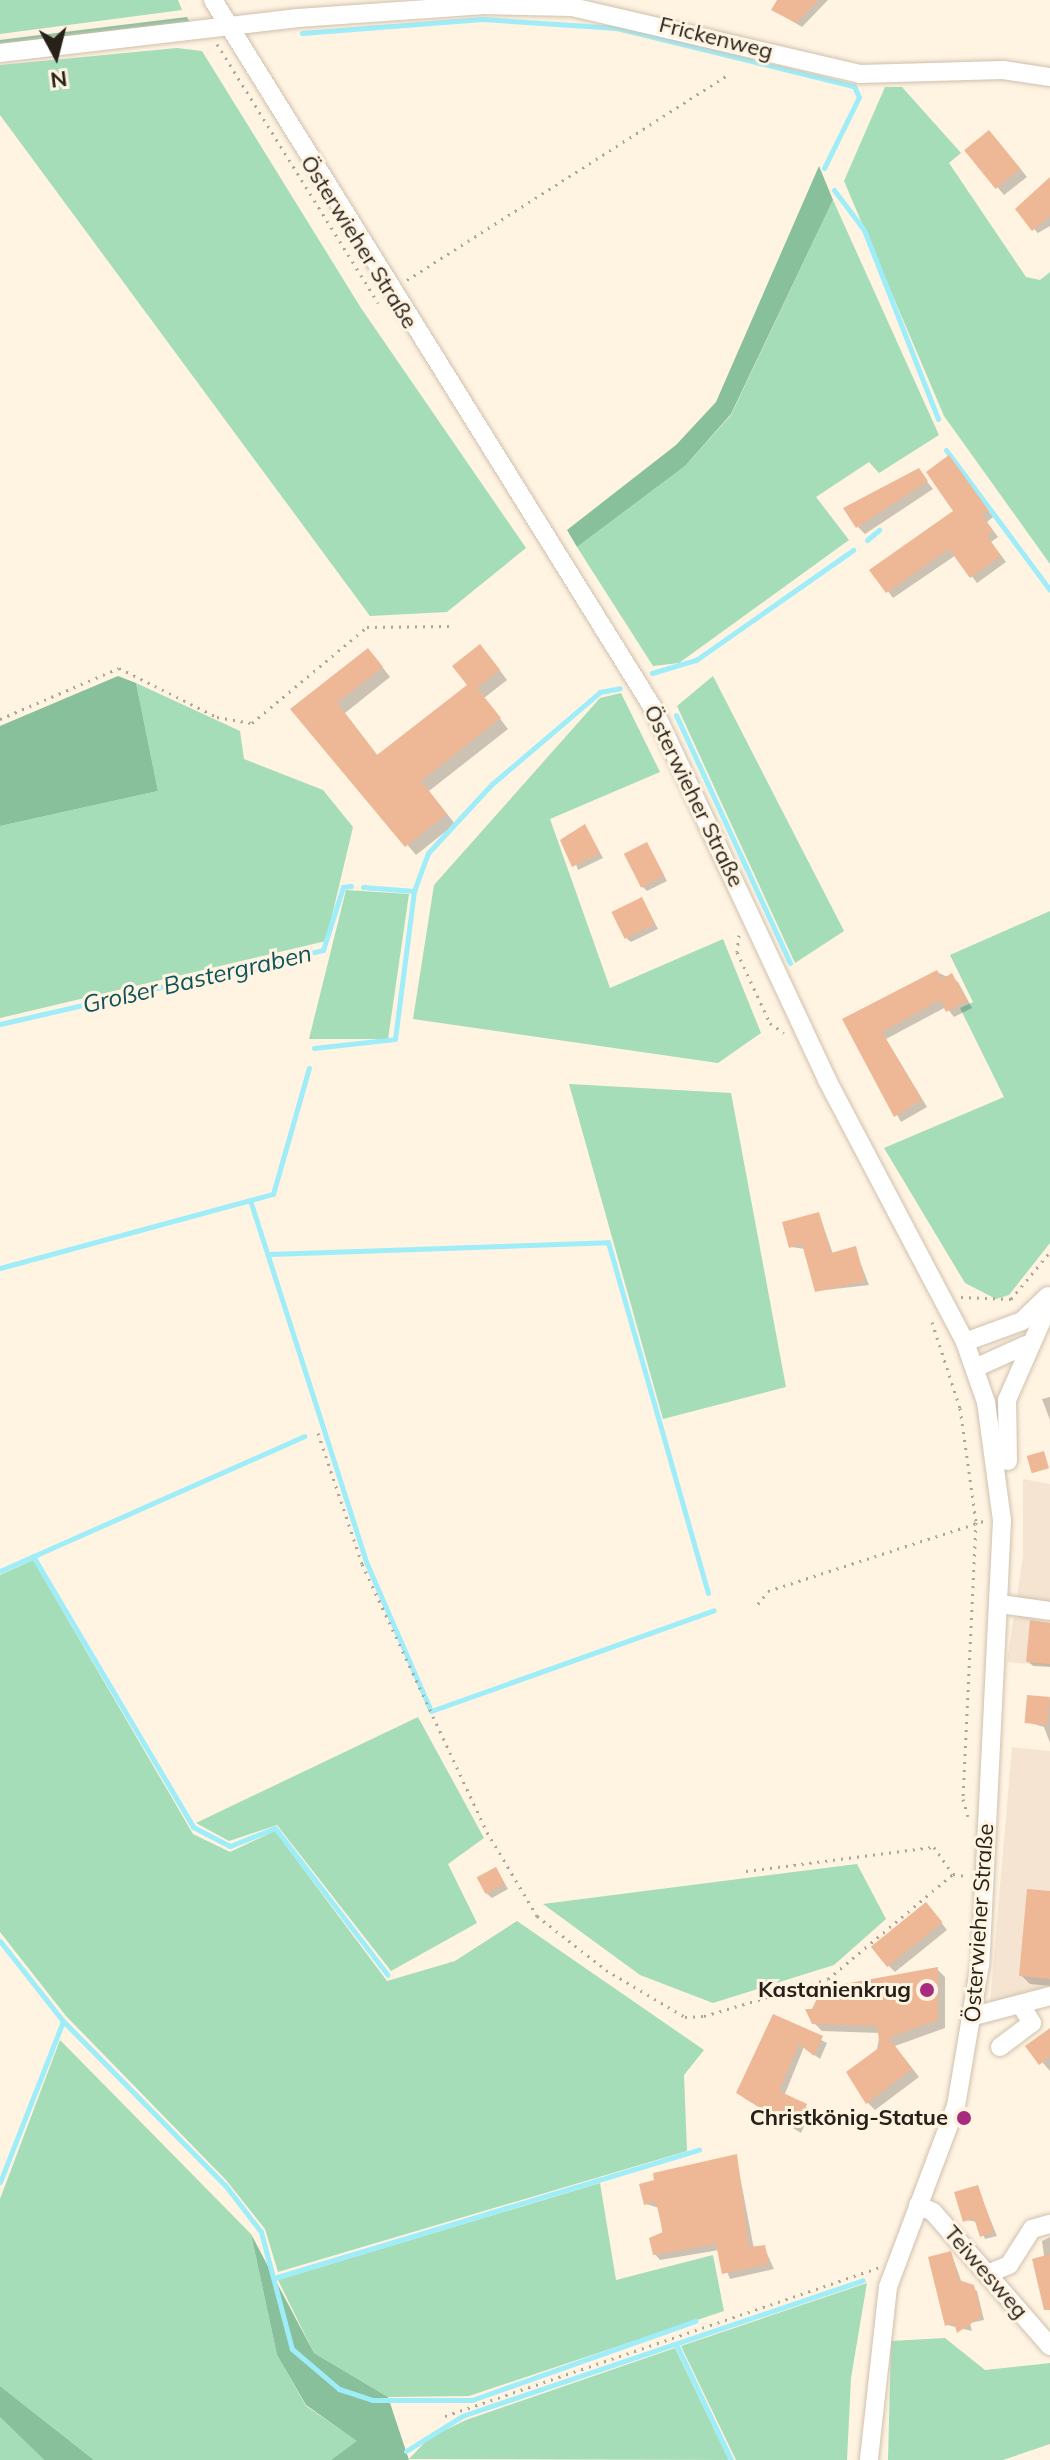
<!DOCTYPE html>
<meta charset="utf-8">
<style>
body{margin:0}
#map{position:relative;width:1050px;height:2460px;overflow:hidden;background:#fff3e2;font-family:Mulish,sans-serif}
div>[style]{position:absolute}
.industrial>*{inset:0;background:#f5e4d2}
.green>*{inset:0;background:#a5ddb9}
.forest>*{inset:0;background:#87c09b}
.shadow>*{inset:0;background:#0003}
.stream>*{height:5px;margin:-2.5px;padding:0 2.5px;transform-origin:2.5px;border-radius:2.5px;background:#9eedf9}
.building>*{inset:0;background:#eeb795;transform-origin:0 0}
.path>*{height:3px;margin-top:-1.5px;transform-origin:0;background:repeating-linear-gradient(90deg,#aea497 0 2px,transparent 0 8px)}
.roads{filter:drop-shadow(0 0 2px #cfc1ad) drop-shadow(0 0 2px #cfc1ad)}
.minor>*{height:18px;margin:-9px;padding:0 9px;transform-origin:9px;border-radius:9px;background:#fff}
.dots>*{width:22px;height:22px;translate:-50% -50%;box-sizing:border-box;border:4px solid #fff3e2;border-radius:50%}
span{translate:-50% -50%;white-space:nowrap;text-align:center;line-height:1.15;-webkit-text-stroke:6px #fff3e2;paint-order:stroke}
.street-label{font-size:22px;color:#262119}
.poi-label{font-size:22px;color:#262119;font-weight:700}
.right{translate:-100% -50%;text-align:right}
.water-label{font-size:24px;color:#0c535b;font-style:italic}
.north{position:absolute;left:16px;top:16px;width:80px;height:80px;-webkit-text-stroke:6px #fff3e2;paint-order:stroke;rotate:173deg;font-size:22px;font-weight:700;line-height:32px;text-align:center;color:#262119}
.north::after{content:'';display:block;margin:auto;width:28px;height:36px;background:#262119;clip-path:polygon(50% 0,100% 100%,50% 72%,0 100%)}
</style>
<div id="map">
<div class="industrial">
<i style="clip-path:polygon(1023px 1479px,1050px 1484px,1050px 1666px,1007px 1662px,1023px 1556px)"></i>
<i style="clip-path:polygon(1012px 1747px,1050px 1751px,1050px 1986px,990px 2002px)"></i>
</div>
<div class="green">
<i style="clip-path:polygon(0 0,178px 0,182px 10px,0 34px)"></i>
<i style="clip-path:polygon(177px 48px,202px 51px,361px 308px,526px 548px,447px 612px,370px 616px,0 115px,0 65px)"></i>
<i style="clip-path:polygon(885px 87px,902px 87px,961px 153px,949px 163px,1026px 277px,1040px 280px,1050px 272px,1050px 564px,944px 416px,844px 181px)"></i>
<i style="clip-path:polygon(833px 200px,939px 435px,879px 473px,869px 462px,816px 497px,849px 540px,679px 663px,653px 666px,577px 547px,685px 466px,731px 415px)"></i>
<i style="clip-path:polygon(713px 676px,844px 931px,795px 963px,677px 706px)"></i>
<i style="clip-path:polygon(136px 683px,240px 731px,244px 759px,323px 790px,353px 827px,326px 941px,0 1018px,0 826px,158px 791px)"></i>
<i style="clip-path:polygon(621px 693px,660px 772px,550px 819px,610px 988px,723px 939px,761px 1033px,718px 1063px,413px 1019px,434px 885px,600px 698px)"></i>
<i style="clip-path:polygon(346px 890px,409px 894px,388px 1039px,309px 1039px)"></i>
<i style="clip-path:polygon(1050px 911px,1050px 1243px,1009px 1295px,996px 1299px,965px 1283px,884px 1148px,1004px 1097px,960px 1008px,973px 1002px,950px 955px)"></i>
<i style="clip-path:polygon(569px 1084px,731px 1093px,786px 1387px,663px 1419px)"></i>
<i style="clip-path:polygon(33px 1560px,193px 1834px,230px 1852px,275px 1831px,387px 1981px,455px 1961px,517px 1921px,704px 2050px,684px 2075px,687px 2151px,278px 2272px,265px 2229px,226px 2180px,66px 2016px,0 1932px,0 1575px)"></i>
<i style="clip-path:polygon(418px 1717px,484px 1838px,448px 1864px,477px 1923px,391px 1971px,277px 1825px,229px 1841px,196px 1823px)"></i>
<i style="clip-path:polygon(857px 1864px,886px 1919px,834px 1965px,713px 2003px,640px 1975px,543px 1904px)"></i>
<i style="clip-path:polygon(60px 2040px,251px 2234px,277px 2355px,306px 2406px,358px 2441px,331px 2460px,94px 2460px,0 2386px,0 2199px)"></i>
<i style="clip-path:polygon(600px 2183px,616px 2280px,713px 2255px,724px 2311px,469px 2396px,388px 2397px,314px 2353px,278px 2280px)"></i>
<i style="clip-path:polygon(867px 2283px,851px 2378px,847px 2460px,736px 2460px,681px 2346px)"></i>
<i style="clip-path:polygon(945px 2338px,985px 2370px,1050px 2363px,1050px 2444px,1003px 2460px,888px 2460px,891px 2341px)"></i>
<i style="clip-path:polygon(675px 2348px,729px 2460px,409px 2459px,429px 2438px,466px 2420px)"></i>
<i style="clip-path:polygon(0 2417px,44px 2460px,0 2460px)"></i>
</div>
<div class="forest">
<i style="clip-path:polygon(187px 17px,192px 26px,0 48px,0 40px)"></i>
<i style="clip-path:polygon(819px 166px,833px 200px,731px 414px,685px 466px,577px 547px,567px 530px,676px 445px,716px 402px)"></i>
<i style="clip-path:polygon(118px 676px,136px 683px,158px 791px,0 826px,0 726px)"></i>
<i style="clip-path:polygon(251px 2234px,314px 2353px,388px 2397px,409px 2460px,331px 2460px,357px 2441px,306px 2405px,277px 2355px)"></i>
<i style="clip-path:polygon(0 2386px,94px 2460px,44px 2460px,0 2417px)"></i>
</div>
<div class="shadow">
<i style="clip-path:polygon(780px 0,828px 0,802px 27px,774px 10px)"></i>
<i style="clip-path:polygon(997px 140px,1027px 177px,1004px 195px,967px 151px)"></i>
<i style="clip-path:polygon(1050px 180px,1050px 226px,1038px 233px,1034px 229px)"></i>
<i style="clip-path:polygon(955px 464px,993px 517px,987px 522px,998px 537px,991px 542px,1006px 562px,977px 583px,956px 555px,893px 598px,872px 570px,956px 511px)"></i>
<i style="clip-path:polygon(918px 470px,933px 489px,865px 534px,858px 527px)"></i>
<i style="clip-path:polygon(489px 656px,507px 680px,484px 698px,508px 729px,429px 791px,455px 824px,416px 855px,293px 709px,377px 660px,390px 677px,345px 713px,378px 756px,470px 685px)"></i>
<i style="clip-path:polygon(585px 826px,603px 858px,578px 870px,566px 836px)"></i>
<i style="clip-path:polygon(647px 845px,667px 881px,647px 891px,642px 886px)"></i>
<i style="clip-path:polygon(642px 899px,658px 929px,631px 942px,626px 938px)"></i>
<i style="clip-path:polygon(937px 972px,958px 982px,972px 1008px,954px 1017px,946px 1007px,886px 1039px,927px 1107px,901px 1122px,844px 1020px)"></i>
<i style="clip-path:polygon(819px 1214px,833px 1254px,855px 1249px,869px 1285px,817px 1291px,805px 1249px,791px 1247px)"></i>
<i style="clip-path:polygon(1050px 1397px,1050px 1420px,1042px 1399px)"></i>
<i style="clip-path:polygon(1050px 1623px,1050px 1667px,1033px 1666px,1028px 1661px)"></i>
<i style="clip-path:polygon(1050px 1699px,1050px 1743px,1044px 1727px,1027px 1722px)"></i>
<i style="clip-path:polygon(496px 1869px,508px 1889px,492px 1898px,487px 1894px)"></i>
<i style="clip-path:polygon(1050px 1893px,1050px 1986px,1030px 1984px,1021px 1975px)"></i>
<i style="clip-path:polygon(933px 1912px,947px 1930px,895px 1972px,888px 1965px)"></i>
<i style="clip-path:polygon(937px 1969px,945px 1977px,945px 2028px,895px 2046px,919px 2077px,875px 2110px,867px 2102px,880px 2033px,822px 2031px,814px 2023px)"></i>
<i style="clip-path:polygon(774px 2016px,827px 2043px,820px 2059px,804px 2047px,784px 2096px,811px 2110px,801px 2133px,744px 2098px)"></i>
<i style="clip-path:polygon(1050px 2031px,1050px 2071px,1028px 2046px)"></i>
<i style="clip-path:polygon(736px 2156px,754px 2249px,764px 2247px,774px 2269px,730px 2279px,719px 2250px,660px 2260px,655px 2254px,663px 2237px,659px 2208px,646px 2204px)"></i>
<i style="clip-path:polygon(977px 2187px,997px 2236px,985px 2239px,978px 2222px,965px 2220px)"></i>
<i style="clip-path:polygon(1050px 2237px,1050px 2296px,1042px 2241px)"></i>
<i style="clip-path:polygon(951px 2253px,962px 2283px,977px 2291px,984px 2320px,970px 2323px,972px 2331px,947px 2325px)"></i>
</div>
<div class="stream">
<i style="left:302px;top:33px;width:181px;rotate:-4.4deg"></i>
<i style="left:482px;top:19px;width:135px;rotate:3.8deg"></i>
<i style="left:617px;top:28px;width:244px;rotate:13.8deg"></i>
<i style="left:854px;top:86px;width:12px;rotate:66deg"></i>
<i style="left:859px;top:97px;width:79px;rotate:116.2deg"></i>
<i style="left:834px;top:190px;width:50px;rotate:53.1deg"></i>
<i style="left:864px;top:230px;width:203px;rotate:68.6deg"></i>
<i style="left:946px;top:450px;width:174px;rotate:53.4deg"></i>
<i style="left:867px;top:540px;width:16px;rotate:-40deg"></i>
<i style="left:652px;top:673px;width:46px;rotate:-16.5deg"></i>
<i style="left:696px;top:660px;width:192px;rotate:-35deg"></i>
<i style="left:676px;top:715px;width:273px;rotate:65.3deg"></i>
<i style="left:363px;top:887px;width:51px;rotate:4.5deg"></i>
<i style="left:414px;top:891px;width:40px;rotate:-69.8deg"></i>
<i style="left:428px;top:853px;width:94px;rotate:-47.2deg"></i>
<i style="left:492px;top:784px;width:142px;rotate:-40.4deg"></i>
<i style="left:600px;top:692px;width:20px;rotate:-11deg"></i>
<i style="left:0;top:1024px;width:331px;rotate:-12.9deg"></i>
<i style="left:323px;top:950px;width:66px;rotate:-72.4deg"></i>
<i style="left:343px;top:887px;width:8px;rotate:-7deg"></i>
<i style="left:314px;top:1048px;width:81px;rotate:-6.3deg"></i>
<i style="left:395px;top:1039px;width:149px;rotate:-82.7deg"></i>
<i style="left:250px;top:1200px;width:382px;rotate:72.2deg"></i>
<i style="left:367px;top:1564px;width:160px;rotate:66.5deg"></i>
<i style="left:431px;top:1711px;width:300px;rotate:-19.6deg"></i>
<i style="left:270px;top:1254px;width:338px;rotate:-2deg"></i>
<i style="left:608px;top:1242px;width:365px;rotate:74.1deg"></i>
<i style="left:0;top:1268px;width:283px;rotate:-15.2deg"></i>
<i style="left:273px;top:1194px;width:131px;rotate:-74.1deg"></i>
<i style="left:33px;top:1556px;width:315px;rotate:59.4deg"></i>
<i style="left:193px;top:1827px;width:42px;rotate:27.2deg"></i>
<i style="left:230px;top:1846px;width:48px;rotate:-21.8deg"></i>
<i style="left:275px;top:1828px;width:185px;rotate:52.5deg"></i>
<i style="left:0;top:1571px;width:333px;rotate:-23.9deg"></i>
<i style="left:0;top:1941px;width:102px;rotate:51.8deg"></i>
<i style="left:63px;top:2021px;width:231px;rotate:45.4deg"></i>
<i style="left:225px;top:2185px;width:59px;rotate:52.5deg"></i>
<i style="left:261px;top:2232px;width:121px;rotate:75.2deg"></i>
<i style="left:292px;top:2349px;width:62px;rotate:40.4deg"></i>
<i style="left:339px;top:2389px;width:35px;rotate:18deg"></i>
<i style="left:372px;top:2400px;width:100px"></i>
<i style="left:472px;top:2400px;width:237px;rotate:-19.5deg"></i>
<i style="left:0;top:2182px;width:173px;rotate:-68.6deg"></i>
<i style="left:274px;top:2278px;width:444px;rotate:-16.8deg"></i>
<i style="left:676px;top:2344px;width:128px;rotate:64.6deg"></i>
<i style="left:406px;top:2451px;width:66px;rotate:-32deg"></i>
<i style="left:462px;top:2416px;width:423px;rotate:-18.7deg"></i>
</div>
<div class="building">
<i style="clip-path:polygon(777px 0,819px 0,796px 23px,771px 10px)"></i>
<i style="left:989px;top:130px;width:50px;height:32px;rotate:51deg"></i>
<i style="clip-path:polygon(1050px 177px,1050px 216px,1032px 231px,1015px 209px)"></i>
<i style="clip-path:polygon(949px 455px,989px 511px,982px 515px,993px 531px,987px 536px,1001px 556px,970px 578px,949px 549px,886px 593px,869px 570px,953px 511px,926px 472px)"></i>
<i style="clip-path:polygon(919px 468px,928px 481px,856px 528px,843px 508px)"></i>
<i style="clip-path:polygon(480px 644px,500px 670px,477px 688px,501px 718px,421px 781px,447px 814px,405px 847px,290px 709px,368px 648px,383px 667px,337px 703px,377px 755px,467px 685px,452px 666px)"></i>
<i style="clip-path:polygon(585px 824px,600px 853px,572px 867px,560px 840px)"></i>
<i style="left:647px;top:842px;width:38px;height:26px;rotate:63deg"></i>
<i style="left:642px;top:897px;width:30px;height:34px;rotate:64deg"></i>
<i style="clip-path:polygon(937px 970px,942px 979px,952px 973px,967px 1001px,946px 1012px,940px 1000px,882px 1032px,922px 1100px,894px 1117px,842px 1019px)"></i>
<i style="clip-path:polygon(819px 1212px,831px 1253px,856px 1246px,865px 1281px,815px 1292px,802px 1244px,789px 1248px,782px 1222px)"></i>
<i style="left:1044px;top:1451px;width:18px;height:18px;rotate:74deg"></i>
<i style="clip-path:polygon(1030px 1620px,1050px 1623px,1050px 1664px,1026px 1662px)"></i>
<i style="left:1027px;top:1695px;width:23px;height:28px;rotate:5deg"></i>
<i style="left:496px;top:1867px;width:19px;height:22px;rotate:62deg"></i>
<i style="clip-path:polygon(1027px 1889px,1050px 1891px,1050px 1979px,1019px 1976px)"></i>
<i style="left:926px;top:1902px;width:26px;height:71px;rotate:51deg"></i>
<i style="clip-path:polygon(938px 1967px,938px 2020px,889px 2038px,912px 2069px,866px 2104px,846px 2072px,880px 2047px,877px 2026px,812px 2024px,805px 2009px,812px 2009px,822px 1988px)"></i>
<i style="clip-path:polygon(773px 2014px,823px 2036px,814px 2056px,799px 2044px,779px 2091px,807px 2104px,796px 2129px,736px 2093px)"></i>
<i style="clip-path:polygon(1050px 2028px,1050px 2057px,1039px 2065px,1025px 2046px)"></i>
<i style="clip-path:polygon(737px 2154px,749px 2247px,765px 2245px,769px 2264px,722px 2274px,716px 2244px,653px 2255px,649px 2238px,663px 2232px,656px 2202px,644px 2205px,639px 2184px,654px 2180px,653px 2173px)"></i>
<i style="clip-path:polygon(978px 2185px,994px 2232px,980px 2237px,974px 2218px,963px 2222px,954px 2192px)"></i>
<i style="clip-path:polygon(951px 2251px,959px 2280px,974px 2285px,982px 2316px,957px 2333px,954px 2323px,945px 2326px,928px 2257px)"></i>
<i style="clip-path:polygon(1050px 2254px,1050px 2310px,1044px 2310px,1032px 2259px)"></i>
</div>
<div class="path">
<i style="left:217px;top:44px;width:305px;rotate:58.1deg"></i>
<i style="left:407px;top:280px;width:380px;rotate:-32.6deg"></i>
<i style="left:0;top:719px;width:129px;rotate:-23.2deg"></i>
<i style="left:119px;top:668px;width:110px;rotate:26.6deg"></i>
<i style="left:217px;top:717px;width:36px;rotate:10deg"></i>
<i style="left:252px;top:723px;width:150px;rotate:-39.9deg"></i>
<i style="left:367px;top:627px;width:84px;rotate:-0.7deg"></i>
<i style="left:739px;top:935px;width:17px;rotate:97deg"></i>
<i style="left:737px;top:952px;width:78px;rotate:65.1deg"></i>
<i style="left:770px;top:1023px;width:17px;rotate:36deg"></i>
<i style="left:961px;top:1297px;width:50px;rotate:2.3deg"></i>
<i style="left:1011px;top:1299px;width:61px;rotate:-50.3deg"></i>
<i style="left:932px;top:1322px;width:90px;rotate:72deg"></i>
<i style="left:960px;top:1408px;width:115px;rotate:82deg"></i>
<i style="left:976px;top:1522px;width:277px;rotate:92.7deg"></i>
<i style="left:963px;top:1799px;width:18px;rotate:74deg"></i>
<i style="left:318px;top:1433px;width:138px;rotate:71.4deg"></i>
<i style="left:362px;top:1564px;width:296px;rotate:65deg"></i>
<i style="left:487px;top:1832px;width:98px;rotate:59.2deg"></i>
<i style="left:537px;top:1916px;width:88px;rotate:38deg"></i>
<i style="left:606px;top:1970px;width:92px;rotate:30.7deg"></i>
<i style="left:685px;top:2017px;width:19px;rotate:-3deg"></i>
<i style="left:704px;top:2016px;width:129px;rotate:-16.6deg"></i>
<i style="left:828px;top:1979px;width:163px;rotate:-40deg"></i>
<i style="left:758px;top:1604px;width:16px;rotate:-52deg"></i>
<i style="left:768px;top:1591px;width:227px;rotate:-18deg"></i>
<i style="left:746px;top:1871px;width:190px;rotate:-7.3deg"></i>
<i style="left:934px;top:1847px;width:33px;rotate:55deg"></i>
<i style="left:953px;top:1874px;width:12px;rotate:9deg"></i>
<i style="left:445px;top:2416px;width:458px;rotate:-18.9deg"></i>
</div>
<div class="roads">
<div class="minor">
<i style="left:213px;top:0;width:834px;rotate:58.14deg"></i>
<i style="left:653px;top:708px;width:411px;rotate:64.9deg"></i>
<i style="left:827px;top:1080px;width:296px;rotate:62.2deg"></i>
<i style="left:965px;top:1342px;width:64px;rotate:70.7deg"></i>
<i style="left:986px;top:1402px;width:119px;rotate:82.3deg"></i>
<i style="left:1002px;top:1520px;width:445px;rotate:92.8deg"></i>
<i style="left:980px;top:1964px;width:144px;rotate:99.6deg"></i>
<i style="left:956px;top:2106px;width:193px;rotate:110.6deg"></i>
<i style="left:888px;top:2287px;width:174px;rotate:96.3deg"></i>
<i style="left:0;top:53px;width:300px;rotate:-6.7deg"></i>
<i style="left:298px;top:18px;width:184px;rotate:-4deg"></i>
<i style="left:482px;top:5px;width:90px;rotate:1.3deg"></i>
<i style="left:572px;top:7px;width:296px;rotate:13.1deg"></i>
<i style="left:860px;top:74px;width:143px;rotate:-1.6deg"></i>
<i style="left:1003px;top:70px;width:48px;rotate:8.5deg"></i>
<i style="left:965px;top:1342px;width:61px;rotate:-20.2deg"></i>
<i style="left:1022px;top:1321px;width:36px;rotate:-44deg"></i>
<i style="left:975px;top:1368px;width:56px;rotate:-24.3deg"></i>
<i style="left:1008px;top:1461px;width:61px;rotate:-90.9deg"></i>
<i style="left:1007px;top:1400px;width:107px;rotate:-66.3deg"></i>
<i style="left:1007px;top:1605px;width:43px;rotate:7.9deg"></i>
<i style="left:974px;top:2016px;width:79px;rotate:-14.7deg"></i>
<i style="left:1000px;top:2047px;width:40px;rotate:-37deg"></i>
<i style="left:1032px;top:2023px;width:19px;rotate:-122deg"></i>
<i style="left:918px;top:2205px;width:17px;rotate:25deg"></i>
<i style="left:933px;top:2212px;width:178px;rotate:48.9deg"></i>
<i style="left:987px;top:2274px;width:24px;rotate:-22deg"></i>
<i style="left:1009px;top:2265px;width:43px;rotate:-57.4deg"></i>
<i style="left:1032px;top:2229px;width:19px;rotate:-16deg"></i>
</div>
</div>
<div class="dots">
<i style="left:927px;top:1990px;background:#a72c7f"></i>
<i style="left:964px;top:2118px;background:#a72c7f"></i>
</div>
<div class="street-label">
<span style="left:716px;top:38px;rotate:14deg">Frickenweg</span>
<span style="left:359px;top:242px;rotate:58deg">Österwieher Straße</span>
<span style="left:694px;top:796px;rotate:64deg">Österwieher Straße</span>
<span style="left:979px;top:1923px;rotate:-86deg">Österwieher Straße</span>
<span style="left:986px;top:2272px;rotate:49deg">Teiwesweg</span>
</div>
<div class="poi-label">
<span class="right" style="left:911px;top:1990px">Kastanienkrug</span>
<span class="right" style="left:948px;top:2118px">Christkönig-Statue</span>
</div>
<div class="water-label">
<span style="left:197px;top:979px;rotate:-13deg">Großer Bastergraben</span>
</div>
<div class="north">N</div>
</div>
